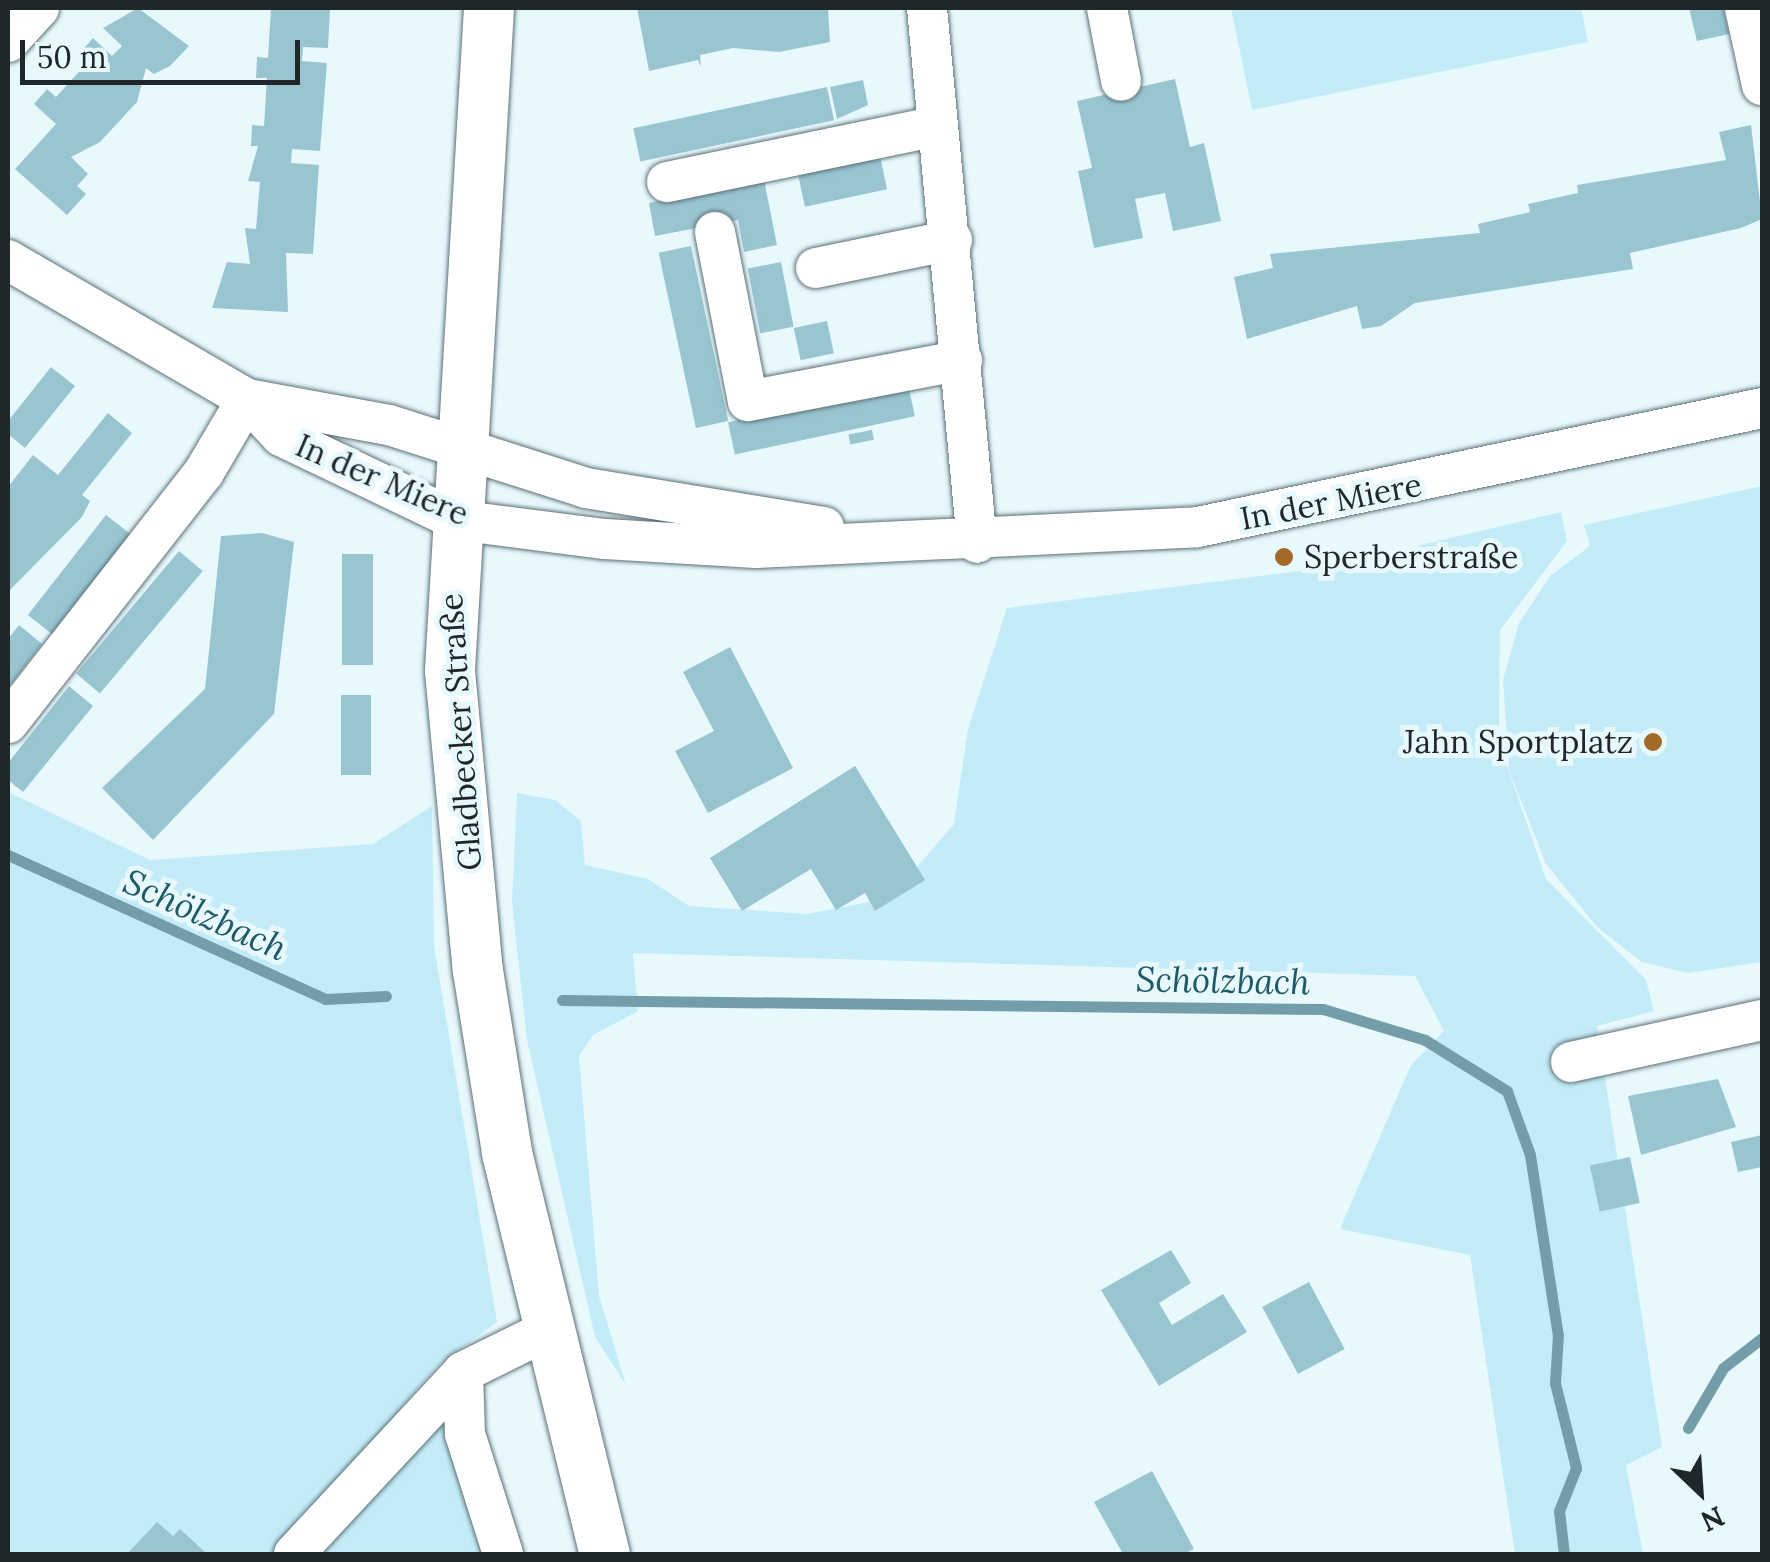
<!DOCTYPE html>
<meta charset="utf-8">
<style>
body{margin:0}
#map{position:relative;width:1770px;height:1562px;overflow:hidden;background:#e8f9fe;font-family:Lora,serif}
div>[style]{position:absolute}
.green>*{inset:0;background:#c3ecf8}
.stream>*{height:11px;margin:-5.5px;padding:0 5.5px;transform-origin:5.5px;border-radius:5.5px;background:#739ea9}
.building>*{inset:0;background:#99c5d1;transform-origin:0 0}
.roads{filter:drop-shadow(0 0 2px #5c7075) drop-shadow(0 0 2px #5c7075)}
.minor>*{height:40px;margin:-20px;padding:0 20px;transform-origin:20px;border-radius:20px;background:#fff}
.major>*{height:50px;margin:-25px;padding:0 25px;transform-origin:25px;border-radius:25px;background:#fff}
.dots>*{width:28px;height:28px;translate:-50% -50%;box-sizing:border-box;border:5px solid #e8f9fe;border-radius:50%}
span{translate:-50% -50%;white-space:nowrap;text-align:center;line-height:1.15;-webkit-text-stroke:10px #e8f9fe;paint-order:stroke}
.street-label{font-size:32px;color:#1f272a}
.poi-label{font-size:32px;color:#1f272a}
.left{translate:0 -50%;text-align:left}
.right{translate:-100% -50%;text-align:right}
.water-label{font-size:35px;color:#1e5967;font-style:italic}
.frame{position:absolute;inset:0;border:10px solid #1f272a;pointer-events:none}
.north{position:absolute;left:1650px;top:1442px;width:100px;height:100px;-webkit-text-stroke:8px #e8f9fe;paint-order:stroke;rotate:155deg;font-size:28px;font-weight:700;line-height:40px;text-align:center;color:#1f272a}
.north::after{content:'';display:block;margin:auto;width:35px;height:45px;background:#1f272a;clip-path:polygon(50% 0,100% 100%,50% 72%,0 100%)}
.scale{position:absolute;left:20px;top:40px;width:280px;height:45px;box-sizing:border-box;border:5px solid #1f272a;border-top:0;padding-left:12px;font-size:30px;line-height:35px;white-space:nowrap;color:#1f272a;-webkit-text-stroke:8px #e8f9fe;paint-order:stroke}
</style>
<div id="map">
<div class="green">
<i style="clip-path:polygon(1231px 8px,1581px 8px,1588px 42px,1252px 110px)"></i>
<i style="clip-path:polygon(1762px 486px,1762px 962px,1688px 973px,1642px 962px,1597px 927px,1546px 864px,1509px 770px,1503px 680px,1519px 623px,1550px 576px,1590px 546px,1584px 525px)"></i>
<i style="clip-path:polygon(1561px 512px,1567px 541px,1500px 630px,1499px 742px,1546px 879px,1646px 980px,1654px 1011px,1597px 1026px,1662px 1447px,1626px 1465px,1643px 1554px,1515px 1554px,1470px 1255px,1340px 1229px,1411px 1065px,1444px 1031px,1415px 976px,633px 953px,638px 1011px,593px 1035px,579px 1056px,599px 1296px,626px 1385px,595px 1337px,527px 1040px,512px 902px,517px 793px,555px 800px,581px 821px,585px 865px,648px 879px,689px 906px,807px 914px,890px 898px,954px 824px,968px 729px,1007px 608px,1323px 568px)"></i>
<i style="clip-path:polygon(8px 792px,150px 860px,373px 844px,432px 806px,434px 946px,497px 1322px,437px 1366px,278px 1554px,8px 1554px)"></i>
<i style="clip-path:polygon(435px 1423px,456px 1436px,489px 1554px,321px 1554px)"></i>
</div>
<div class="stream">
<i style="left:8px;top:855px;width:348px;rotate:24.4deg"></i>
<i style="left:325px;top:999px;width:61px;rotate:-2.8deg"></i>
<i style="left:562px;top:1000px;width:761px;rotate:0.68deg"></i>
<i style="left:1323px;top:1009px;width:107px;rotate:16.9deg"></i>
<i style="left:1425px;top:1040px;width:97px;rotate:31.9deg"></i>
<i style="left:1507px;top:1091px;width:68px;rotate:70.2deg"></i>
<i style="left:1530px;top:1155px;width:182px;rotate:81.2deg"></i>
<i style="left:1558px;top:1335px;width:48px;rotate:93.6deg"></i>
<i style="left:1555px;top:1383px;width:88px;rotate:76.1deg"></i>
<i style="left:1576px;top:1468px;width:46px;rotate:111.6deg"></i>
<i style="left:1559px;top:1511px;width:43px;rotate:83.4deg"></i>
<i style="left:1688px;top:1428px;width:69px;rotate:-59.7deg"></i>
<i style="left:1723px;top:1368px;width:49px;rotate:-37.6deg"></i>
</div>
<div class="building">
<i style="clip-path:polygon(138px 8px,189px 46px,170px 66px,154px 74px,146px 68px,137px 102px,100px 142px,71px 157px,88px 174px,77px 186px,86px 194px,67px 215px,15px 169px,56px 124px,34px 104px,47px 89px,56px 97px,88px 62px,79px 54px,93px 38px,112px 56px,122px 46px,103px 28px)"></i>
<i style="clip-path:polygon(271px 8px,330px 8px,328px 48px,303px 47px,302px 61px,327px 63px,320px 151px,292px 149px,291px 163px,319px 165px,313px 254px,286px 253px,288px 312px,212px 308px,227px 262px,250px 264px,245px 228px,256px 229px,260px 182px,248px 181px,258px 146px,251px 146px,252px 125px,264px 126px,267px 78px,256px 78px,257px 57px,268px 58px)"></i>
<i style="clip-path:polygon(637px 8px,828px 8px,830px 42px,779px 52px,733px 48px,700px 55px,701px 67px,698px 60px,649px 71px)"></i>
<i style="clip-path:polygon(1689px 8px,1723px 8px,1729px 34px,1697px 41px)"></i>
<i style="clip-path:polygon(1175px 79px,1190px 147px,1204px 143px,1221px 221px,1173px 231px,1165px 193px,1135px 199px,1143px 238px,1094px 248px,1078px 171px,1092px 168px,1077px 101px)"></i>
<i style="clip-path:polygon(863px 80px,868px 105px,837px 119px,830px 87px)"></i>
<i style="left:827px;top:87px;width:34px;height:198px;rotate:78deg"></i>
<i style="clip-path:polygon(1751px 125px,1762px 219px,1741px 228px,1630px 253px,1633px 269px,1415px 303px,1381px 326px,1362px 329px,1357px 306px,1247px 339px,1234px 277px,1273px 268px,1270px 254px,1480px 233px,1478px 224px,1530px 212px,1528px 204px,1578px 193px,1577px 185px,1726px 160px,1719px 132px)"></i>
<i style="left:880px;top:156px;width:34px;height:84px;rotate:78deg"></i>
<i style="clip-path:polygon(764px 180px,777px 245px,744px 252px,738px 220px,655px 236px,649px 203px)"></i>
<i style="left:691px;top:246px;width:179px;height:33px;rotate:78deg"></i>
<i style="left:781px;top:262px;width:66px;height:34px;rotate:79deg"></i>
<i style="left:827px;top:321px;width:33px;height:34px;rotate:78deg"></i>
<i style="clip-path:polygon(51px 367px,75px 386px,25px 448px,8px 434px,8px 421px)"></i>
<i style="left:908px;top:384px;width:33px;height:184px;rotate:78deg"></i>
<i style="clip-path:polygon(108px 413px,132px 433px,82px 495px,90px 501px,82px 517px,8px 592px,8px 487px,33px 455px,58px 475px)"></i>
<i style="left:872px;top:430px;width:10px;height:24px;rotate:79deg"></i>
<i style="left:106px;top:515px;width:31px;height:127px;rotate:38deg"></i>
<i style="clip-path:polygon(262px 533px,294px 542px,274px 714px,153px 840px,102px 788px,205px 689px,221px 536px)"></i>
<i style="left:179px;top:551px;width:31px;height:160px;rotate:40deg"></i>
<i style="left:342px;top:554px;width:31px;height:111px"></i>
<i style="clip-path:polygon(19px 625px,42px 644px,8px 688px,8px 639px)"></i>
<i style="clip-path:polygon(730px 647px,793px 768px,708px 813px,675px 751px,714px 731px,683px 672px)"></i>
<i style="clip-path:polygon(69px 686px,93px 706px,23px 792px,8px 780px,8px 763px)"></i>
<i style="left:341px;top:695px;width:30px;height:80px"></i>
<i style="clip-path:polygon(855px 766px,925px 880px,875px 911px,865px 893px,836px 910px,811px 869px,742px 911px,710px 858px)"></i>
<i style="clip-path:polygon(1718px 1079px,1736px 1127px,1641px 1155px,1628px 1096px)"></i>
<i style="clip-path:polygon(1762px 1135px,1762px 1167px,1738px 1172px,1731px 1142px)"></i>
<i style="left:1630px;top:1157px;width:47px;height:41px;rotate:78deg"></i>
<i style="clip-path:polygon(1171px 1250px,1191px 1283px,1159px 1303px,1172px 1325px,1223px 1294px,1247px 1332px,1159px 1386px,1101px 1290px)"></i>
<i style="left:1309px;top:1282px;width:76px;height:53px;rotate:62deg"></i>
<i style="clip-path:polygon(1152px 1471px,1194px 1549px,1184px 1554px,1123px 1554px,1094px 1502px)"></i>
<i style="clip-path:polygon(157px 1522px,173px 1536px,180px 1529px,207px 1554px,127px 1554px)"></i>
</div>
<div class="roads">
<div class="minor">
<i style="left:927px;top:8px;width:537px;rotate:84.66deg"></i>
<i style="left:1107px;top:8px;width:74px;rotate:79.1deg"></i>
<i style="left:1745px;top:8px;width:79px;rotate:77.6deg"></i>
<i style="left:8px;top:42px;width:46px;rotate:-47.6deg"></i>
<i style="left:667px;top:182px;width:276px;rotate:-11.7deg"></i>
<i style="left:715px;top:232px;width:172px;rotate:79deg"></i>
<i style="left:748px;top:401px;width:218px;rotate:-10.8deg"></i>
<i style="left:8px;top:260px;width:276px;rotate:30.2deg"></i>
<i style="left:247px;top:399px;width:50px;rotate:47.4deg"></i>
<i style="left:281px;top:436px;width:194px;rotate:25.6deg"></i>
<i style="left:456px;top:520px;width:150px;rotate:7.3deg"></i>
<i style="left:605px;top:539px;width:151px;rotate:3.4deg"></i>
<i style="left:756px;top:548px;width:442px;rotate:-2.7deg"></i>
<i style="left:1198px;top:527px;width:576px;rotate:-11.91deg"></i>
<i style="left:816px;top:268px;width:139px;rotate:-11.6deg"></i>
<i style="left:247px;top:399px;width:144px;rotate:10.4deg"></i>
<i style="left:389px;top:425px;width:207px;rotate:17.7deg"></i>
<i style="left:586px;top:488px;width:241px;rotate:9.3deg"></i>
<i style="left:8px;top:723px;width:318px;rotate:-52deg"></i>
<i style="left:204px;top:472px;width:85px;rotate:-59.5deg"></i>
<i style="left:1571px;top:1062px;width:196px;rotate:-12.4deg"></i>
<i style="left:463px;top:1372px;width:62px;rotate:88.2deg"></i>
<i style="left:465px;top:1434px;width:126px;rotate:72.4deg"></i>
<i style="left:294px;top:1554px;width:248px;rotate:-47.1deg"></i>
<i style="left:463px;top:1372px;width:90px;rotate:-26.3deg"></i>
</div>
<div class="major">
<i style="left:489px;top:8px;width:664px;rotate:93.37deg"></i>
<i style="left:450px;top:671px;width:301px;rotate:84.7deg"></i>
<i style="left:478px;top:971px;width:184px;rotate:80.9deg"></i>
<i style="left:507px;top:1153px;width:413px;rotate:76.3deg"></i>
</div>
</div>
<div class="dots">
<i style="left:1284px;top:557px;background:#a26927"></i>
<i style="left:1653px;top:742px;background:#a26927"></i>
</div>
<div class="street-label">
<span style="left:382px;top:480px;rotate:23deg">In der Miere</span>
<span style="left:1331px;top:502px;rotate:-11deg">In der Miere</span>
<span style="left:461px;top:732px;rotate:-94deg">Gladbecker Straße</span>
</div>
<div class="poi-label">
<span class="left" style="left:1304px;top:557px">Sperberstraße</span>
<span class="right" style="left:1633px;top:742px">Jahn Sportplatz</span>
</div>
<div class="water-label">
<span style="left:205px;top:915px;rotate:24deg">Schölzbach</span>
<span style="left:1223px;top:981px;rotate:1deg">Schölzbach</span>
</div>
<div class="frame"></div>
<div class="north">N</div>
<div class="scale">50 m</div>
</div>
